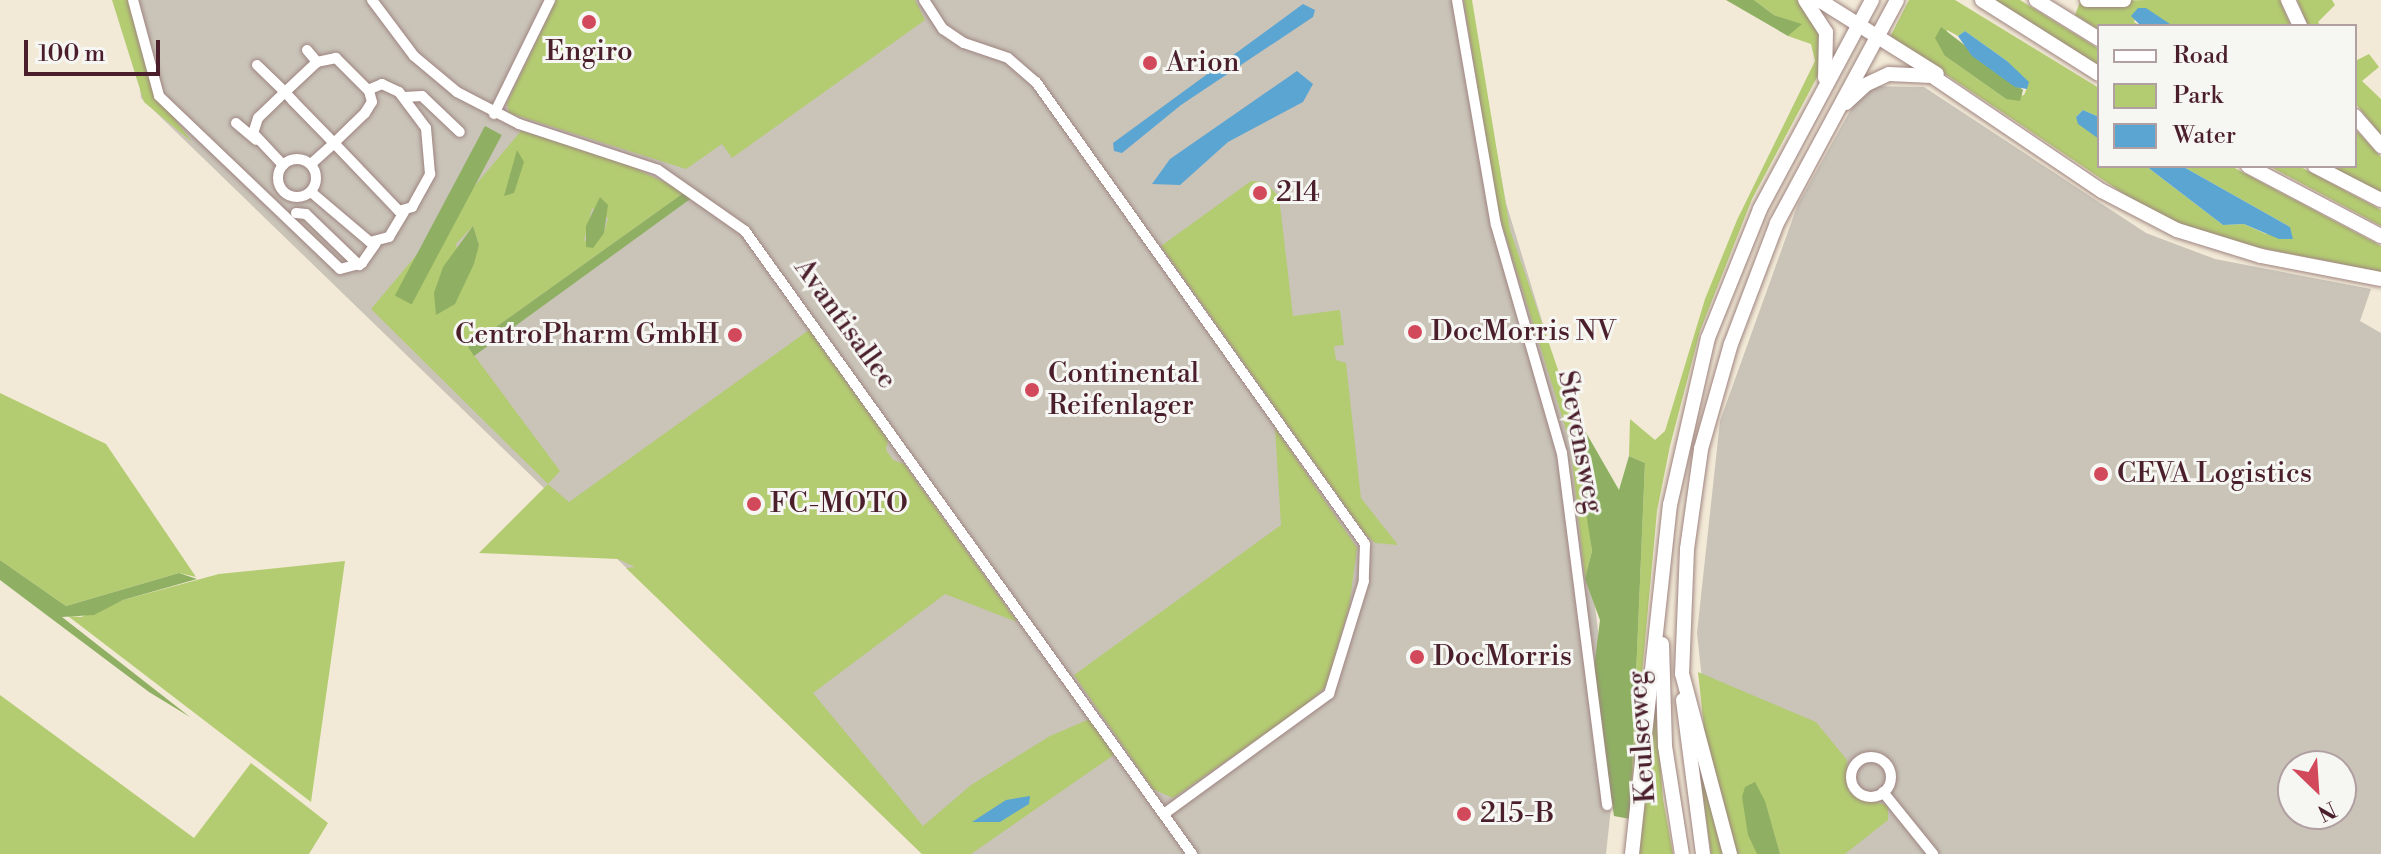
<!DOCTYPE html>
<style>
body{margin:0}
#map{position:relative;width:2381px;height:854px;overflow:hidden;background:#f2e9d6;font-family:"Libre Bodoni",serif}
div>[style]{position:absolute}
.industrial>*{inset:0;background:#c9c3b8}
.green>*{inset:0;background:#b4cc71}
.forest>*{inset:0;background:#8fb063;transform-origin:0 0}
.water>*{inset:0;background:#5ba5d3}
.roads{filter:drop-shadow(0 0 2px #9e8480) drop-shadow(0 0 2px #9e8480)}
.minor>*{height:10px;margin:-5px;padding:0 5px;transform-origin:5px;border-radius:5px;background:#fff}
.minor>.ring{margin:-5px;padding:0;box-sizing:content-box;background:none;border:10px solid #fff;border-radius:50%}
.highway>*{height:14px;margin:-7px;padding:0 7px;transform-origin:7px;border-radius:7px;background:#fff}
.dots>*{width:22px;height:22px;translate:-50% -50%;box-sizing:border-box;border:4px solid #f6f6f2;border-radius:50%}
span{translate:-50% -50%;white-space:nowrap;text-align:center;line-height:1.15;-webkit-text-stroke:6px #f6f6f2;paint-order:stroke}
.poi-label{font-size:28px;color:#4a1f2b}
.left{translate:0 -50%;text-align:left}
.right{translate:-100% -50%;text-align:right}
.street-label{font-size:28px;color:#4a1f2b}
.legend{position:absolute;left:2097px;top:24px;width:260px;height:144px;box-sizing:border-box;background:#f6f6f2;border:2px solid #b1a0a2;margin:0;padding:10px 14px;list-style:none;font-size:24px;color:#4a1f2b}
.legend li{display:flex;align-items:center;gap:16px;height:40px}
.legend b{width:40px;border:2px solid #b1a0a2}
.north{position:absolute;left:2277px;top:750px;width:80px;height:80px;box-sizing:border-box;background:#f6f6f2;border:2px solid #b1a0a2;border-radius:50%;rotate:155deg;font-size:22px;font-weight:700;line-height:32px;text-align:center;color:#4a1f2b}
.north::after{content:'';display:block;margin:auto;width:28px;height:36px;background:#d1495b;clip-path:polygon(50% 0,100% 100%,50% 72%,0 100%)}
.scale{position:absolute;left:24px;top:40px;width:136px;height:36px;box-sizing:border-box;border:4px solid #4a1f2b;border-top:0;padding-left:10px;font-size:24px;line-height:28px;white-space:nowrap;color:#4a1f2b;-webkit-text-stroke:6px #f6f6f2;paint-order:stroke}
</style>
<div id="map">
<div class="industrial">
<i style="clip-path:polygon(130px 0,1469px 0,1506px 203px,1560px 380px,1587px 540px,1615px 770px,1606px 854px,922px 854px,141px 98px)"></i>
<i style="clip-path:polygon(evenodd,1864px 86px,1924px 87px,2146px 233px,2215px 259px,2371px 289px,2360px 321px,2381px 333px,2381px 854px,1734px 854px,1713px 782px,1697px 633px,1720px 421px,1798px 204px,1864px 86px,2293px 766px,2341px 766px,2341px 814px,2293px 814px,2293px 766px)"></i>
</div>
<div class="green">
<i style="clip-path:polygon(112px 0,129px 0,153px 89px,192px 142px,144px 102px)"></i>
<i style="clip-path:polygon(556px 0,915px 0,925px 20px,732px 158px,722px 144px,686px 169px,509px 113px,507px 103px)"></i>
<i style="clip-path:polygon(1464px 0,1472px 0,1510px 230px,1567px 396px,1577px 440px,1592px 551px,1585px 579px,1570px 442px,1496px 205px)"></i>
<i style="clip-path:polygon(1754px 0,1800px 0,1821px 33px,1822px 68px,1752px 199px,1700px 331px,1670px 446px,1657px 511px,1631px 793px,1645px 463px,1629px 456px,1630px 419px,1655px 440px,1665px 431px,1705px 299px,1737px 220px,1815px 61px,1811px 44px,1788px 36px,1801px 24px,1774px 15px)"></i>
<i style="clip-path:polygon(evenodd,1909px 0,1955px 0,2099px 88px,2099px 117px,2083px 110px,2076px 117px,2099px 139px,2099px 166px,2146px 166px,2223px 225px,2244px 224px,2266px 234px,2290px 227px,2182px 166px,2231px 166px,2381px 246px,2381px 272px,2246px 245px,2177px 224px,2142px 206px,1890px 37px,1909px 0,1947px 30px,1958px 36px,1965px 31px,2007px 61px,2027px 88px,2024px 95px,2006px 99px,1945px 56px,1947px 30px)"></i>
<i style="clip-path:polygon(1987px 0,2020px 0,2099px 49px,2099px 67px)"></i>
<i style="clip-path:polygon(2146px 0,2280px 0,2291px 26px,2173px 26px,2139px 8px,2134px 22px,2141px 26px,2099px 26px,2099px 30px,2075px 15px,2080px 2px)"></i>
<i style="clip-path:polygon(2297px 0,2332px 0,2335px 5px,2318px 22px,2321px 26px,2308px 26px)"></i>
<i style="clip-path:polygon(2369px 54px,2379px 67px,2362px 81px,2381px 99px,2381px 135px,2355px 103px,2355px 61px)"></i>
<i style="clip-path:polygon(2355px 129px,2381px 157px,2381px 192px,2328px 166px,2355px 166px)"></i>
<i style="clip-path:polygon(evenodd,521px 131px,609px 156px,685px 192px,468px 347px,560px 471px,548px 484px,569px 502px,809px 330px,888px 440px,886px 450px,893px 460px,904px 464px,1017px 622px,945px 594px,813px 693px,923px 826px,971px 785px,1050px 736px,1092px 718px,1118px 752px,971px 854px,922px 854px,626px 568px,635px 567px,618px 559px,479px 553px,548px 484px,371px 309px,521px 131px,592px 208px,608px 218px,604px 233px,584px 241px,592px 208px,521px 131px,473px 226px,479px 245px,465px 281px,456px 244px,473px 226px)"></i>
<i style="clip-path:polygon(2269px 166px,2299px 166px,2381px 210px,2381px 226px)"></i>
<i style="clip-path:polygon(1251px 181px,1265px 182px,1279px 197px,1293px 316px,1340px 310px,1344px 345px,1334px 346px,1336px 360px,1346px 363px,1361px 498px,1398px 545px,1375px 543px,1365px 534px,1161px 246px)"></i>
<i style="clip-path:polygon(0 393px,106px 444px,196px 577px,179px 573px,66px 606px,0 560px)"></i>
<i style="clip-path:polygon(1275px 428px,1357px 548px,1349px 607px,1326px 686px,1305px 706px,1173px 798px,1153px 789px,1074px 675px,1281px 525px)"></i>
<i style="clip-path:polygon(345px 561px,311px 802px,68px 616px,81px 617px,123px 600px,219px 574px)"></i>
<i style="clip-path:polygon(1698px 672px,1816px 722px,1847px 760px,1849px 792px,1888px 806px,1888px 820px,1845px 854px,1780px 854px,1766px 806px,1742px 797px,1757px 854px,1736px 854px,1708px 765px)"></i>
<i style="clip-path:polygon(1654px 683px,1663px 799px,1673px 854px,1638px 854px)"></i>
<i style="clip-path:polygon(0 695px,194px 838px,251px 763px,328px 823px,309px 854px,0 854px)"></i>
<i style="clip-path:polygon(1695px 739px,1727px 854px,1711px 854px)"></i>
</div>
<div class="forest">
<i style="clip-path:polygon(1726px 0,1754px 0,1774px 15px,1802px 24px,1788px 36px)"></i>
<i style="clip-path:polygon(1941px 27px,2023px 90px,2020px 101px,2006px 99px,1945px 56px,1935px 38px)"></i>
<i style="left:485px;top:126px;width:19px;height:192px;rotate:28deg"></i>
<i style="clip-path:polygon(517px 150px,524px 162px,514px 193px,504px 196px)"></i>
<i style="clip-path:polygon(685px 192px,693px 197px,474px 356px,468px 347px)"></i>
<i style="clip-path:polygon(600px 197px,608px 205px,604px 233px,593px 248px,586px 247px,586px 226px)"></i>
<i style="clip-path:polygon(473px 226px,479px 245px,474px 264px,455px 304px,436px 315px,434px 293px,443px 267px)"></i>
<i style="clip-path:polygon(1569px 403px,1619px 490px,1629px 456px,1645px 463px,1630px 819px,1614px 816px,1593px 676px,1600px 620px,1585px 579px,1592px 551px)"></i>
<i style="clip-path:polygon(0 560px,66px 606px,179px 573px,197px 579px,123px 600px,94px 615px,62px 617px,190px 717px,149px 692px,0 580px)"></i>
<i style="clip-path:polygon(1755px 782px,1765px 801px,1780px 854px,1757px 854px,1748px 835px,1742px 797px,1745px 787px)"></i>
</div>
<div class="water">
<i style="clip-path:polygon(1303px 4px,1315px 10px,1313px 17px,1181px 105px,1122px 153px,1114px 151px,1113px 143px)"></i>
<i style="clip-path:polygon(2138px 8px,2146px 8px,2173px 26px,2141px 26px,2131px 16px)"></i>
<i style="clip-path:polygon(1965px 31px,2007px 61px,2029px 82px,2027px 89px,2015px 87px,1972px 56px,1958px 36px)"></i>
<i style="clip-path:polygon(1297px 71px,1313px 84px,1303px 102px,1228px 142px,1180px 185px,1152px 184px,1170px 159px)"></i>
<i style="clip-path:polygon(2083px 110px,2099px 117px,2099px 139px,2078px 124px,2076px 117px)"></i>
<i style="clip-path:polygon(2146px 166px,2182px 166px,2290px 227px,2293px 239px,2279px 239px,2244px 224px,2223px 225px)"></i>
<i style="clip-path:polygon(1030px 796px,1029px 804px,1000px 822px,972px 822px,1006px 800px)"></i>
</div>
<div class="roads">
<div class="minor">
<i style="left:133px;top:0;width:99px;rotate:74.8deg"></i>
<i style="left:159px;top:96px;width:250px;rotate:43.7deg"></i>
<i style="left:340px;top:269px;width:23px;rotate:-15deg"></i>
<i style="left:362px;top:263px;width:24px;rotate:-55deg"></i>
<i style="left:372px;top:0;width:70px;rotate:53.1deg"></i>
<i style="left:414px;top:56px;width:56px;rotate:39.9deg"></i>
<i style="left:457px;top:92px;width:70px;rotate:27.3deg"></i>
<i style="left:519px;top:124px;width:146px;rotate:18.3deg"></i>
<i style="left:658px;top:170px;width:106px;rotate:35deg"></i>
<i style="left:745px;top:231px;width:767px;rotate:54.34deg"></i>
<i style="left:924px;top:0;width:35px;rotate:57deg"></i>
<i style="left:943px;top:29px;width:25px;rotate:34deg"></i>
<i style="left:964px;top:43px;width:46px;rotate:18.8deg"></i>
<i style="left:1008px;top:58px;width:37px;rotate:41deg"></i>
<i style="left:1036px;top:82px;width:567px;rotate:54.54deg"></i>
<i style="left:1365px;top:544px;width:37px;rotate:92deg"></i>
<i style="left:1364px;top:581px;width:118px;rotate:107.2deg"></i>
<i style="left:1329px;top:694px;width:204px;rotate:144deg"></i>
<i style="left:1457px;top:0;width:228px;rotate:80.2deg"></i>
<i style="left:1496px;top:225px;width:237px;rotate:73.9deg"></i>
<i style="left:1562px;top:453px;width:355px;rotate:82.7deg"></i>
<i style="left:307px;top:50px;width:16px;rotate:50deg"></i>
<i style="left:257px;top:65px;width:39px;rotate:44deg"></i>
<i style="left:285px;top:92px;width:37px;rotate:136deg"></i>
<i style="left:258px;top:118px;width:16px;rotate:108deg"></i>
<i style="left:253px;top:133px;width:44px;rotate:46.8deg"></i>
<i style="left:404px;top:97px;width:18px;rotate:-3deg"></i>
<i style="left:422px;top:96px;width:52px;rotate:43.5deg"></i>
<i style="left:494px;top:114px;width:127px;rotate:-63.8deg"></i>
<i style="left:236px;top:123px;width:26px;rotate:40deg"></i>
<i class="ring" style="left:278px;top:159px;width:28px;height:28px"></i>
<i style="left:311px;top:164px;width:31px;rotate:-42deg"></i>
<i style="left:334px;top:143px;width:43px;rotate:-44.1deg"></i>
<i style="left:365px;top:113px;width:13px;rotate:-58deg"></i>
<i style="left:372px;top:102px;width:11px;rotate:-105deg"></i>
<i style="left:369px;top:91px;width:47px;rotate:-135deg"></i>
<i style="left:336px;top:58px;width:19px;rotate:168deg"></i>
<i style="left:317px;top:62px;width:44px;rotate:136.8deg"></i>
<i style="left:285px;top:92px;width:12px;rotate:48deg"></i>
<i style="left:293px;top:101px;width:59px;rotate:45.7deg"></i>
<i style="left:334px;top:143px;width:94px;rotate:46.3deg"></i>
<i style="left:399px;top:211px;width:14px;rotate:-17deg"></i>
<i style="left:412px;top:207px;width:38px;rotate:-61deg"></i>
<i style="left:430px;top:174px;width:46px;rotate:-95deg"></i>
<i style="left:426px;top:128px;width:45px;rotate:-126.9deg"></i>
<i style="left:399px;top:92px;width:19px;rotate:-155deg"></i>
<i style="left:382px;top:84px;width:15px;rotate:157deg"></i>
<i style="left:311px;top:192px;width:77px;rotate:40.3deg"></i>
<i style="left:370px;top:242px;width:20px;rotate:-15deg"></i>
<i style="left:389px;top:237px;width:29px;rotate:-59deg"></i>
<i style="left:296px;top:213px;width:10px;rotate:6deg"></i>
<i style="left:306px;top:214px;width:74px;rotate:43.9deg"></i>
<i class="ring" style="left:1851px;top:757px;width:30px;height:30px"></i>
<i style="left:1883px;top:792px;width:80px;rotate:51.1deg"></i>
</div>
<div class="highway">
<i style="left:1805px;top:0;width:38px;rotate:57deg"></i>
<i style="left:1826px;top:32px;width:46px;rotate:91.2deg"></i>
<i style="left:1819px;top:0;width:139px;rotate:32.1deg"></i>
<i style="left:1982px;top:0;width:138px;rotate:32.3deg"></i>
<i style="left:2036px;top:0;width:74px;rotate:31.8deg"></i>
<i style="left:2087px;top:0;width:37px"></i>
<i style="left:2288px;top:0;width:29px;rotate:65deg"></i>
<i style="left:1846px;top:103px;width:26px;rotate:-43deg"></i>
<i style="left:1865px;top:85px;width:26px;rotate:-25deg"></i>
<i style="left:1889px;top:74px;width:43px;rotate:2.7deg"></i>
<i style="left:1932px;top:76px;width:205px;rotate:34.1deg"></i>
<i style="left:2102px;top:191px;width:85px;rotate:27.5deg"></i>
<i style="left:2177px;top:230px;width:88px;rotate:17.2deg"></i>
<i style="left:2261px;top:256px;width:122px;rotate:10.9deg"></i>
<i style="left:2355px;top:116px;width:40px;rotate:49deg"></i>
<i style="left:2248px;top:166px;width:150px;rotate:27.8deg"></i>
<i style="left:2315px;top:166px;width:74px;rotate:27.3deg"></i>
<i style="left:1662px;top:644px;width:102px;rotate:88.3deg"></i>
<i style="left:1665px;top:746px;width:109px;rotate:81.1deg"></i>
<i style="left:1683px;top:700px;width:155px;rotate:82.6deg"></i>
<i style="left:1632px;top:854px;width:351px;rotate:-83.8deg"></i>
<i style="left:1670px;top:505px;width:171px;rotate:-77.2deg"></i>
<i style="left:1708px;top:338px;width:139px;rotate:-68deg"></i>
<i style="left:1760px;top:209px;width:237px;rotate:-61.8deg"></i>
<i style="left:1730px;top:854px;width:186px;rotate:-104.9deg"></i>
<i style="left:1682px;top:674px;width:125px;rotate:-87.7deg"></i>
<i style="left:1687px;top:549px;width:101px;rotate:-82deg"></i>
<i style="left:1701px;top:449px;width:109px;rotate:-74.1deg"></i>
<i style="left:1731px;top:344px;width:129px;rotate:-69.2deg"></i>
<i style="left:1777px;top:223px;width:253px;rotate:-61.7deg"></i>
</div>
</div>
<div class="dots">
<i style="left:589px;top:22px;background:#d1495b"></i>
<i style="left:1150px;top:63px;background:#d1495b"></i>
<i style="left:1260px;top:193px;background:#d1495b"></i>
<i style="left:1415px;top:332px;background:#d1495b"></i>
<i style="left:735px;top:335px;background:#d1495b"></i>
<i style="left:1032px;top:390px;background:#d1495b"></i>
<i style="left:2101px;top:474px;background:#d1495b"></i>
<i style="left:754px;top:504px;background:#d1495b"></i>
<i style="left:1417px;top:657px;background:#d1495b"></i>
<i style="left:1464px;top:814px;background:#d1495b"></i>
</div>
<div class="poi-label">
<span style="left:589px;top:52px">Engiro</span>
<span class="left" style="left:1166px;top:63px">Arion</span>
<span class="left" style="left:1276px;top:193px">214</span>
<span class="left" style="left:1431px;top:332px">DocMorris NV</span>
<span class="right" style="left:719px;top:335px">CentroPharm GmbH</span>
<span class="left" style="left:1048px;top:390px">Continental<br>Reifenlager</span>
<span class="left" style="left:2117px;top:474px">CEVA Logistics</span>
<span class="left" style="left:770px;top:504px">FC-MOTO</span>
<span class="left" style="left:1433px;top:657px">DocMorris</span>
<span class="left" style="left:1480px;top:814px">215-B</span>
</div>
<div class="street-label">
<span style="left:845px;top:324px;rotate:54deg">Avantisallee</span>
<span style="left:1580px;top:442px;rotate:79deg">Stevensweg</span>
<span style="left:1642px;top:737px;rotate:-94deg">Keulseweg</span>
</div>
<ul class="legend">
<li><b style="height:10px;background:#fff"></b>Road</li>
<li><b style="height:22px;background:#b4cc71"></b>Park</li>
<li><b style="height:22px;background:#5ba5d3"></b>Water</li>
</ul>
<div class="north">N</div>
<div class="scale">100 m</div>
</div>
